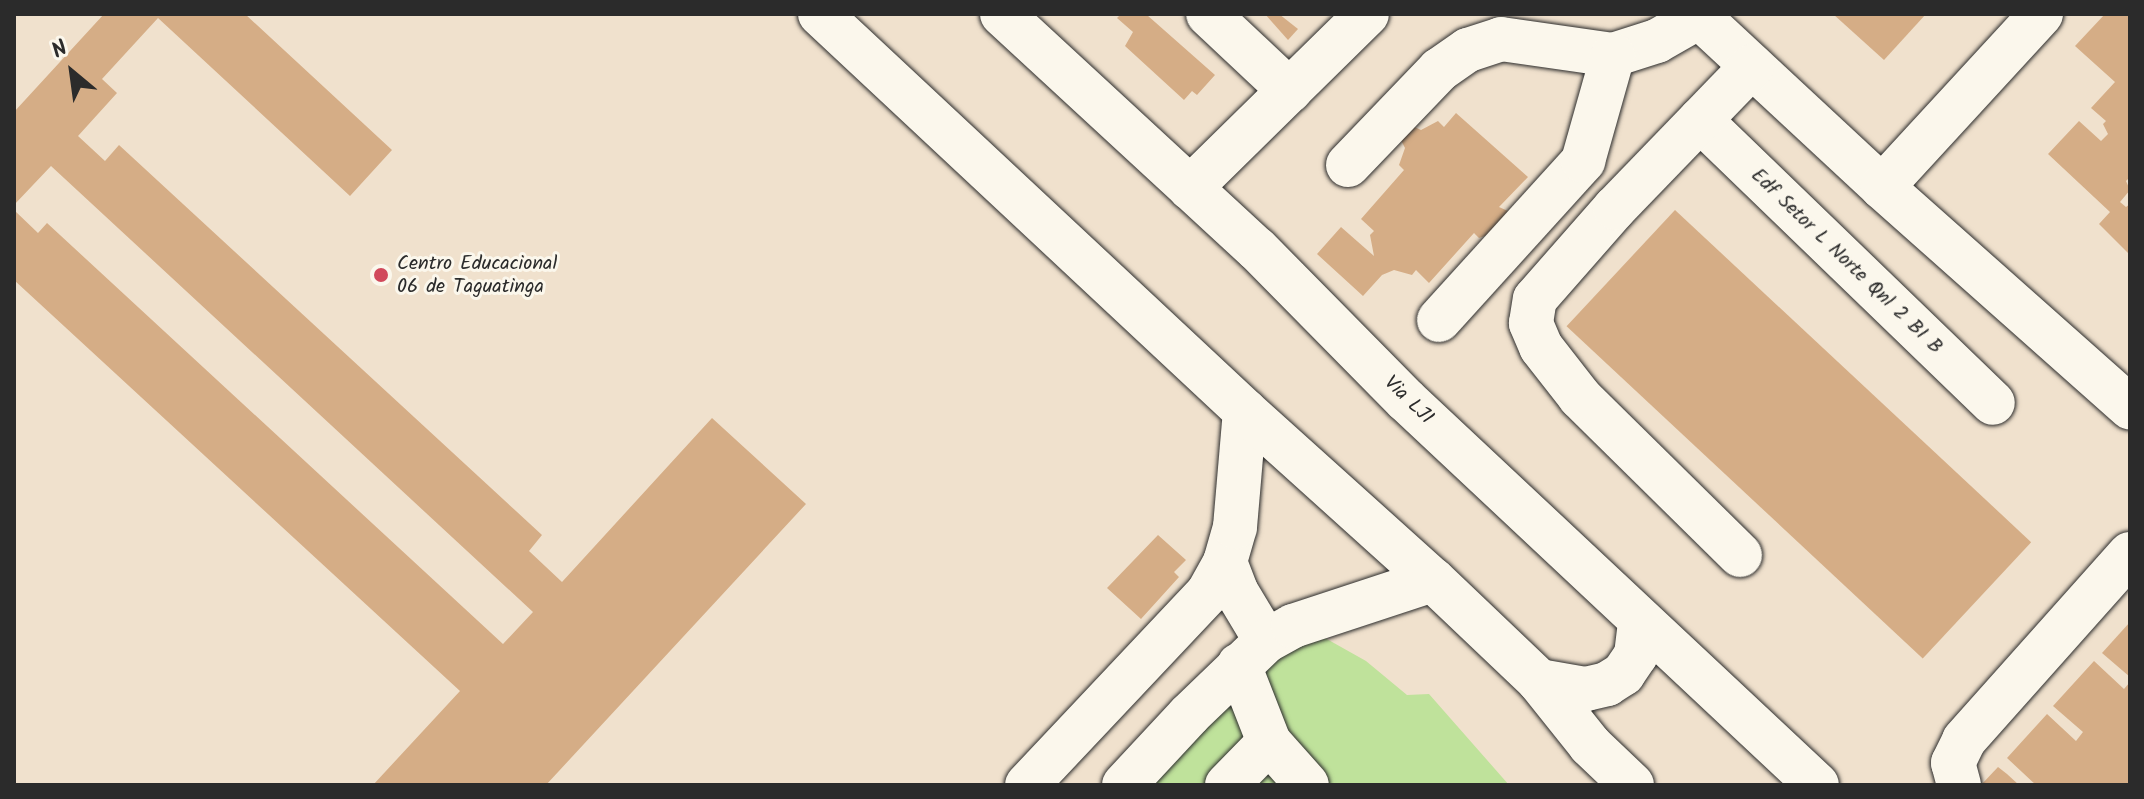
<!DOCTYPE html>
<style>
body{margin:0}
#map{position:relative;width:2144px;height:799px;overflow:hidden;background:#f0e1cd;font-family:Kalam,sans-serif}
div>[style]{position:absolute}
.green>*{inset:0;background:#bfe29b}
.building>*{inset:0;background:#d5ad86;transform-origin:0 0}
.roads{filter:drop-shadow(0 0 2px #2b2b2b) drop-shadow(0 0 2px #2b2b2b)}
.minor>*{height:44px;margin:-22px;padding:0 22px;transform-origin:22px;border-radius:22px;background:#fbf7ec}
.major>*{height:44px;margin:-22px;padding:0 22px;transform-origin:22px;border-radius:22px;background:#fbf7ec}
.dots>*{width:22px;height:22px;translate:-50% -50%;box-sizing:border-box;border:4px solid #fbf7ec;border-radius:50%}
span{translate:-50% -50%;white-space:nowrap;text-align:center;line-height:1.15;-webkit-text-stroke:6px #fbf7ec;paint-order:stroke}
.street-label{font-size:20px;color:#2b2b2b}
.poi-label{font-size:20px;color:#2b2b2b}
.left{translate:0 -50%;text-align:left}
.frame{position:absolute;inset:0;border:16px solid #2b2b2b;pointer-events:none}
.north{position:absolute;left:32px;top:32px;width:80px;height:80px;-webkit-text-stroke:6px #fbf7ec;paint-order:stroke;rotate:331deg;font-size:22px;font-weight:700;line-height:32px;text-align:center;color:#2b2b2b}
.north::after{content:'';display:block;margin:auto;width:28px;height:36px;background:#2b2b2b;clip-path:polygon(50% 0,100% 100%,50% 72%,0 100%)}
</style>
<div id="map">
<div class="green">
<i style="clip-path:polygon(1325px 638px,1366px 661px,1407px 695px,1429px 694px,1509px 785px,1109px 785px,1278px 640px)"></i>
</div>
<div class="building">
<i style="clip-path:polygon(104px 14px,245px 14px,392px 150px,350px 196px,158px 18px,102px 79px,117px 93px,78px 136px,105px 161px,119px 145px,542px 535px,529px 551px,562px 582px,712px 418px,806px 504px,546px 785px,373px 785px,460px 691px,14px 280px,14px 210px,38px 233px,47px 223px,503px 644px,533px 612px,51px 166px,14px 205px,14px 112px)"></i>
<i style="clip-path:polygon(1121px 14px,1147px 15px,1215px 75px,1197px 95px,1192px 91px,1184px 100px,1125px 46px,1133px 32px,1117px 18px)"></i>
<i style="clip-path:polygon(1265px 14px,1279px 14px,1298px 29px,1288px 40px)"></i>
<i style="clip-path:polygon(1833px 14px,1926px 14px,1884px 60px)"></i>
<i style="clip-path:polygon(2105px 14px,2130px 14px,2130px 177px,2126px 181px,2130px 190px,2120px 202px,2126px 207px,2130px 204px,2130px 255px,2099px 224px,2110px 212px,2048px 154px,2079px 121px,2101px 141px,2108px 134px,2103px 124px,2106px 121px,2091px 108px,2115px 82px,2075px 46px)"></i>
<i style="clip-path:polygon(1456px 113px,1528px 177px,1499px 207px,1510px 212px,1496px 232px,1479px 238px,1474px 233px,1429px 283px,1416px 270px,1412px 275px,1394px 270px,1382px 275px,1363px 296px,1317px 254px,1341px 227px,1374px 256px,1370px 235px,1374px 231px,1361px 219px,1404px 170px,1399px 165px,1405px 148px,1400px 138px,1410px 125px,1421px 130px,1438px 121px,1444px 127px)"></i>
<i style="left:1675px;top:210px;width:487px;height:159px;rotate:43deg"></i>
<i style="clip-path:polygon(1158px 535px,1186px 560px,1174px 572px,1179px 577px,1141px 619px,1107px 588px)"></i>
<i style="clip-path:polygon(2130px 622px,2130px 677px,2102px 653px)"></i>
<i style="clip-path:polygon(2094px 661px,2124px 689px,2130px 682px,2130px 785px,2036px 785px,2007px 758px,2047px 714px,2076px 741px,2083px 732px,2053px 706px)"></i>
<i style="clip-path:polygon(1998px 767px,2007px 774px,2019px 785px,1981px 785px)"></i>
</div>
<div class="roads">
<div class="minor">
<i style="left:1208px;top:14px;width:112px;rotate:43.2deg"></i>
<i style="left:1696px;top:14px;width:254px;rotate:42.9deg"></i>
<i style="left:1882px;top:187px;width:332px;rotate:41.6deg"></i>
<i style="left:1700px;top:120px;width:407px;rotate:44deg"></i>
<i style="left:1348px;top:165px;width:132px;rotate:-46.2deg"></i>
<i style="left:1439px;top:70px;width:35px;rotate:-35deg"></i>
<i style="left:1468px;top:50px;width:35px;rotate:-18deg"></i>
<i style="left:1501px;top:39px;width:113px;rotate:8.1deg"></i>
<i style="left:1613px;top:55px;width:46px;rotate:-17.7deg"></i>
<i style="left:1657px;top:41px;width:48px;rotate:-29.7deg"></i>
<i style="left:1882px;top:187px;width:235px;rotate:-47.4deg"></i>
<i style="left:1190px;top:188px;width:248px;rotate:-44.5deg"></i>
<i style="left:1439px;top:320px;width:215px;rotate:-47.8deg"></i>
<i style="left:1583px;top:161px;width:110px;rotate:-74.2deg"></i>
<i style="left:1740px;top:555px;width:225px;rotate:-135.4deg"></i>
<i style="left:1580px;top:397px;width:63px;rotate:-128deg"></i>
<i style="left:1541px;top:347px;width:26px;rotate:-113deg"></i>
<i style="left:1531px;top:323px;width:24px;rotate:-81deg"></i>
<i style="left:1535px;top:299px;width:121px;rotate:-48.7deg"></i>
<i style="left:1615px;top:208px;width:197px;rotate:-46deg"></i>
<i style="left:1225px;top:562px;width:31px;rotate:69deg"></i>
<i style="left:1236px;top:591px;width:58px;rotate:59deg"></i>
<i style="left:1239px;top:665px;width:83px;rotate:68.7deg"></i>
<i style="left:1269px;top:742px;width:57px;rotate:48.5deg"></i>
<i style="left:1027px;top:785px;width:264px;rotate:-46.7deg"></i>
<i style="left:1208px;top:593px;width:35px;rotate:-61deg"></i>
<i style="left:1225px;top:562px;width:36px;rotate:-74deg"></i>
<i style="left:1235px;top:527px;width:116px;rotate:-85.1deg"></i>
<i style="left:1124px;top:785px;width:96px;rotate:-47.1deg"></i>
<i style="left:1189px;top:715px;width:107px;rotate:-43.9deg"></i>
<i style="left:1266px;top:641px;width:31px;rotate:-29deg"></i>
<i style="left:1293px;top:626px;width:147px;rotate:-18.2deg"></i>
<i style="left:1227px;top:785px;width:60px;rotate:-45.7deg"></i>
<i style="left:1959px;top:785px;width:23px;rotate:-105deg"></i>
<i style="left:1953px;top:763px;width:25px;rotate:-64deg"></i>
<i style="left:1964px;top:740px;width:249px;rotate:-48.3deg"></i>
</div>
<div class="major">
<i style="left:820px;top:14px;width:582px;rotate:43.05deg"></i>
<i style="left:1245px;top:411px;width:253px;rotate:42deg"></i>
<i style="left:1433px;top:580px;width:146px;rotate:43.6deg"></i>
<i style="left:1539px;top:681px;width:82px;rotate:51.4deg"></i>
<i style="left:1590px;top:745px;width:58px;rotate:43.6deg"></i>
<i style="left:1002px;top:14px;width:347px;rotate:42.7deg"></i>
<i style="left:1257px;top:249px;width:212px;rotate:45.4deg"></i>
<i style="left:1406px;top:400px;width:563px;rotate:43.13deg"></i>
<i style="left:1539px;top:681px;width:48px;rotate:9.7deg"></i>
<i style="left:1586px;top:689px;width:22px;rotate:-13deg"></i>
<i style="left:1607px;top:684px;width:19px;rotate:-32deg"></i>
<i style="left:1623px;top:674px;width:23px;rotate:-56deg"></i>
<i style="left:1636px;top:655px;width:35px;rotate:-83deg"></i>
</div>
</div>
<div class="dots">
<i style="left:381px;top:275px;background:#d1495b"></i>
</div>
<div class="street-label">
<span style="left:1846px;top:262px;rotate:44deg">Edf Setor L Norte Qnl 2 BI B</span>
<span style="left:1408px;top:401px;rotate:44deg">Via LJ1</span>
</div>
<div class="poi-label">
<span class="left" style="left:397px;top:276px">Centro Educacional<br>06 de Taguatinga</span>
</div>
<div class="frame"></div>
<div class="north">N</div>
</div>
